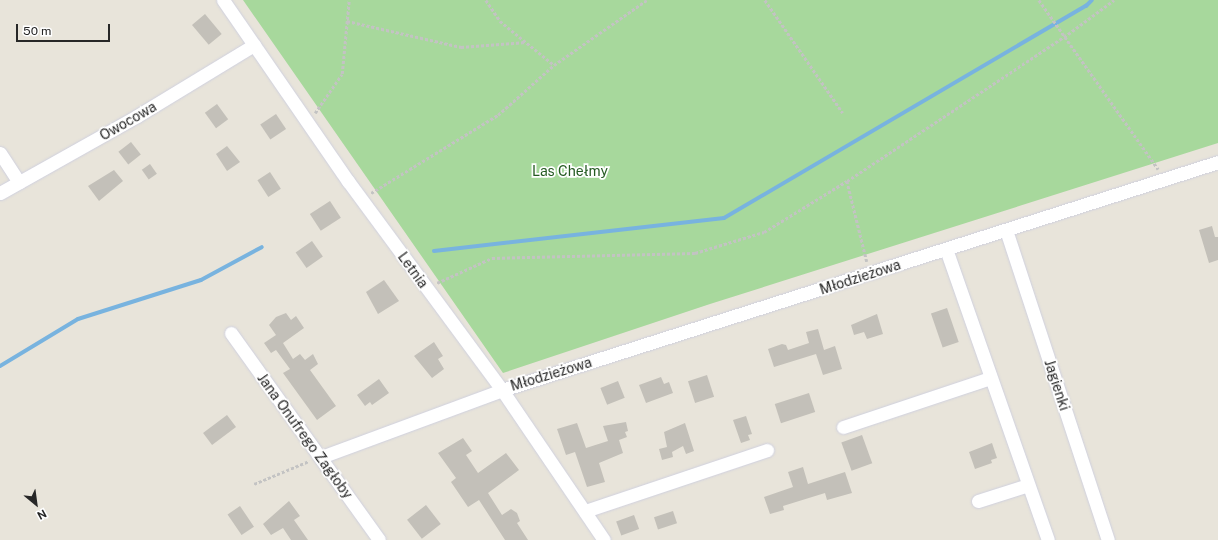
<!DOCTYPE html>
<meta charset="utf-8">
<style>
body{margin:0}
#map{position:relative;width:1218px;height:540px;overflow:hidden;background:#e8e4da;font-family:"Public Sans",sans-serif}
div>[style]{position:absolute}
.green>*{inset:0;background:#a7d89c}
.stream>*{height:4px;margin:-2px;padding:0 2px;transform-origin:2px;border-radius:2px;background:#78b3df}
.building>*{inset:0;background:#c3c0b9;transform-origin:0 0}
.path>*{height:2.5px;margin-top:-1.25px;transform-origin:0;background:repeating-linear-gradient(90deg,#c3c3c3 0 3px,transparent 0 5px)}
.roads{filter:drop-shadow(0 0 1px #cfd0de) drop-shadow(0 0 1px #cfd0de)}
.minor>*{height:13px;margin:-6.5px;padding:0 6.5px;transform-origin:6.5px;border-radius:6.5px;background:#fff}
span{translate:-50% -50%;white-space:nowrap;text-align:center;line-height:1.15;-webkit-text-stroke:3.5px #fff;paint-order:stroke}
.street-label{font-size:14px;color:#272727}
.park-label{font-size:14px;color:#245a21}
.north{position:absolute;left:16px;top:484px;width:40px;height:40px;-webkit-text-stroke:3px #fff;paint-order:stroke;rotate:151deg;font-size:11px;font-weight:700;line-height:16px;text-align:center;color:#272727}
.north::after{content:'';display:block;margin:auto;width:14px;height:18px;background:#272727;clip-path:polygon(50% 0,100% 100%,50% 72%,0 100%)}
.scale{position:absolute;left:16px;top:24px;width:94px;height:18px;box-sizing:border-box;border:2px solid #272727;border-top:0;padding-left:5px;font-size:12px;line-height:14px;white-space:nowrap;color:#272727;-webkit-text-stroke:3px #fff;paint-order:stroke}
</style>
<div id="map">
<div class="green">
<i style="clip-path:polygon(243px 0,1218px 0,1218px 143px,710px 304px,503px 373px)"></i>
</div>
<div class="stream">
<i style="left:434px;top:251px;width:292px;rotate:-6.5deg"></i>
<i style="left:724px;top:218px;width:420px;rotate:-30.4deg"></i>
<i style="left:1086px;top:6px;width:8px;rotate:-45deg"></i>
<i style="left:0;top:366px;width:91px;rotate:-31.1deg"></i>
<i style="left:78px;top:319px;width:129px;rotate:-17.6deg"></i>
<i style="left:201px;top:280px;width:69px;rotate:-28.4deg"></i>
</div>
<div class="building">
<i style="left:205px;top:14px;width:26px;height:17px;rotate:50deg"></i>
<i style="left:217px;top:104px;width:19px;height:15px;rotate:54deg"></i>
<i style="left:276px;top:114px;width:18px;height:19px;rotate:56deg"></i>
<i style="left:131px;top:142px;width:16px;height:16px;rotate:52deg"></i>
<i style="clip-path:polygon(227px 146px,240px 162px,227px 171px,216px 154px)"></i>
<i style="left:150px;top:164px;width:12px;height:10px;rotate:55deg"></i>
<i style="clip-path:polygon(114px 170px,123px 181px,99px 201px,88px 186px)"></i>
<i style="left:270px;top:172px;width:20px;height:15px;rotate:57deg"></i>
<i style="left:330px;top:201px;width:20px;height:24px;rotate:57deg"></i>
<i style="clip-path:polygon(1212px 226px,1215px 237px,1218px 237px,1218px 260px,1209px 263px,1199px 230px)"></i>
<i style="left:312px;top:241px;width:19px;height:20px;rotate:55deg"></i>
<i style="clip-path:polygon(384px 280px,399px 301px,378px 314px,366px 292px)"></i>
<i style="left:947px;top:308px;width:36px;height:17px;rotate:71deg"></i>
<i style="clip-path:polygon(286px 313px,291px 320px,296px 316px,304px 328px,283px 343px,293px 359px,300px 354px,305px 360px,313px 354px,318px 364px,310px 370px,336px 406px,317px 420px,283px 373px,290px 369px,276px 350px,271px 353px,264px 343px,276px 335px,269px 325px,276px 317px)"></i>
<i style="clip-path:polygon(877px 314px,883px 334px,867px 339px,864px 332px,854px 335px,851px 325px)"></i>
<i style="clip-path:polygon(818px 329px,824px 350px,835px 346px,842px 369px,823px 375px,816px 354px,774px 367px,768px 349px,782px 344px,786px 345px,788px 350px,809px 343px,806px 332px)"></i>
<i style="clip-path:polygon(434px 342px,443px 356px,438px 359px,444px 369px,432px 378px,414px 356px)"></i>
<i style="left:707px;top:375px;width:23px;height:20px;rotate:72deg"></i>
<i style="clip-path:polygon(661px 377px,664px 384px,669px 382px,673px 393px,646px 403px,639px 385px)"></i>
<i style="clip-path:polygon(379px 379px,389px 393px,372px 405px,370px 402px,365px 406px,357px 395px)"></i>
<i style="left:618px;top:381px;width:18px;height:19px;rotate:68deg"></i>
<i style="left:809px;top:393px;width:20px;height:36px;rotate:72deg"></i>
<i style="left:227px;top:415px;width:15px;height:30px;rotate:53deg"></i>
<i style="clip-path:polygon(746px 416px,752px 434px,748px 435px,750px 440px,741px 443px,733px 420px)"></i>
<i style="clip-path:polygon(626px 422px,628px 431px,625px 432px,627px 437px,619px 440px,623px 453px,599px 463px,605px 482px,587px 487px,575px 452px,566px 455px,557px 429px,577px 423px,586px 448px,608px 441px,603px 426px)"></i>
<i style="clip-path:polygon(685px 423px,694px 451px,686px 454px,683px 446px,672px 452px,673px 457px,662px 460px,659px 449px,667px 447px,664px 432px)"></i>
<i style="left:862px;top:435px;width:30px;height:22px;rotate:70deg"></i>
<i style="clip-path:polygon(463px 438px,472px 451px,466px 455px,478px 473px,506px 453px,519px 470px,488px 493px,502px 515px,511px 509px,517px 513px,520px 521px,517px 523px,528px 540px,505px 540px,479px 500px,468px 507px,451px 482px,456px 478px,438px 453px)"></i>
<i style="clip-path:polygon(992px 443px,997px 458px,991px 460px,992px 463px,975px 469px,969px 452px)"></i>
<i style="clip-path:polygon(803px 467px,808px 484px,845px 472px,852px 493px,827px 500px,825px 493px,783px 506px,784px 510px,770px 514px,764px 497px,793px 487px,788px 472px)"></i>
<i style="clip-path:polygon(289px 501px,300px 516px,294px 520px,308px 540px,291px 540px,283px 528px,271px 535px,263px 524px)"></i>
<i style="left:426px;top:505px;width:24px;height:24px;rotate:52deg"></i>
<i style="left:240px;top:506px;width:25px;height:15px;rotate:56deg"></i>
<i style="left:673px;top:511px;width:13px;height:20px;rotate:72deg"></i>
<i style="left:634px;top:515px;width:15px;height:19px;rotate:70deg"></i>
</div>
<div class="path">
<i style="left:486px;top:0;width:25px;rotate:56deg"></i>
<i style="left:500px;top:21px;width:70px;rotate:39.2deg"></i>
<i style="left:765px;top:0;width:137px;rotate:55.4deg"></i>
<i style="left:1039px;top:0;width:207px;rotate:54.8deg"></i>
<i style="left:347px;top:21px;width:117px;rotate:12.8deg"></i>
<i style="left:461px;top:47px;width:65px;rotate:-4.4deg"></i>
<i style="left:315px;top:113px;width:47px;rotate:-55.3deg"></i>
<i style="left:342px;top:74px;width:74px;rotate:-84.6deg"></i>
<i style="left:847px;top:181px;width:83px;rotate:76.1deg"></i>
<i style="left:371px;top:193px;width:149px;rotate:-31.6deg"></i>
<i style="left:498px;top:115px;width:75px;rotate:-41.8deg"></i>
<i style="left:554px;top:65px;width:113px;rotate:-35deg"></i>
<i style="left:437px;top:283px;width:60px;rotate:-24.4deg"></i>
<i style="left:492px;top:258px;width:203px;rotate:-1.4deg"></i>
<i style="left:695px;top:253px;width:72px;rotate:-16.9deg"></i>
<i style="left:764px;top:232px;width:97px;rotate:-31.6deg"></i>
<i style="left:847px;top:181px;width:260px;rotate:-33.6deg"></i>
<i style="left:1064px;top:37px;width:62px;rotate:-36.5deg"></i>
<i style="left:254px;top:484px;width:60px;rotate:-22.7deg"></i>
</div>
<div class="roads">
<div class="minor">
<i style="left:223px;top:0;width:220px;rotate:55.4deg"></i>
<i style="left:348px;top:181px;width:260px;rotate:53.6deg"></i>
<i style="left:502px;top:390px;width:181px;rotate:55.8deg"></i>
<i style="left:0;top:153px;width:35px;rotate:57deg"></i>
<i style="left:0;top:193px;width:157px;rotate:-29.3deg"></i>
<i style="left:137px;top:116px;width:137px;rotate:-31.3deg"></i>
<i style="left:1006px;top:230px;width:326px;rotate:71.8deg"></i>
<i style="left:946px;top:249px;width:308px;rotate:70.7deg"></i>
<i style="left:231px;top:333px;width:254px;rotate:54.4deg"></i>
<i style="left:843px;top:427px;width:155px;rotate:-18.4deg"></i>
<i style="left:321px;top:457px;width:193px;rotate:-20.3deg"></i>
<i style="left:502px;top:390px;width:751px;rotate:-17.66deg"></i>
<i style="left:978px;top:501px;width:52px;rotate:-17.7deg"></i>
<i style="left:585px;top:511px;width:192px;rotate:-18.5deg"></i>
</div>
</div>
<div class="street-label">
<span style="left:128px;top:121px;rotate:-30deg">Owocowa</span>
<span style="left:413px;top:270px;rotate:54deg">Letnia</span>
<span style="left:860px;top:277px;rotate:-18deg">Młodzieżowa</span>
<span style="left:551px;top:374px;rotate:-17deg">Młodzieżowa</span>
<span style="left:1057px;top:385px;rotate:72deg">Jagienki</span>
<span style="left:305px;top:436px;rotate:54deg">Jana Onufrego Zagłoby</span>
</div>
<div class="park-label">
<span style="left:570px;top:171px">Las Chełmy</span>
</div>
<div class="north">N</div>
<div class="scale">50 m</div>
</div>
